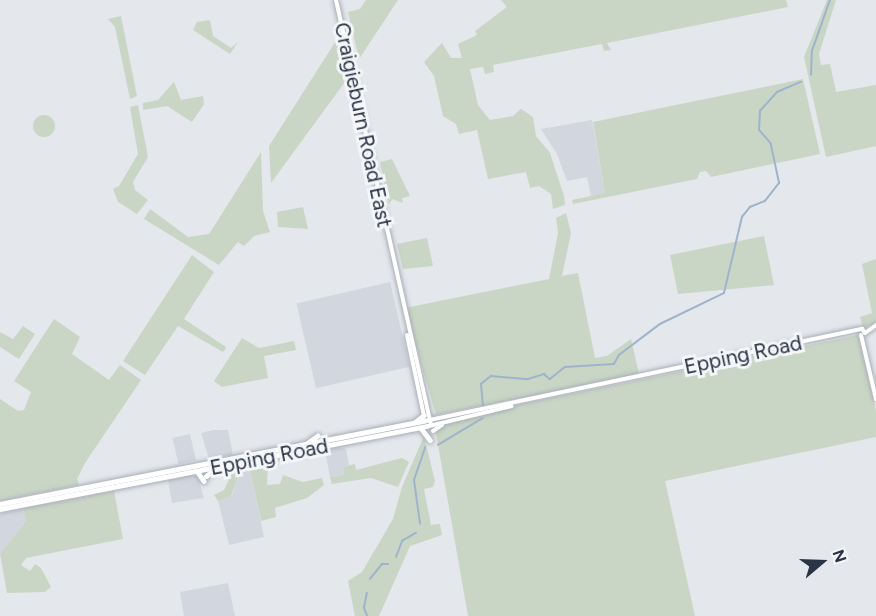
<!DOCTYPE html>
<style>
body{margin:0}
#map{position:relative;width:876px;height:616px;overflow:hidden;background:#e4e7ec;font-family:Figtree,sans-serif}
div>[style]{position:absolute}
.built>*{inset:0;background:#d2d6de;transform-origin:0 0}
.green>*{inset:0;background:#c9d6c5}
.round{border-radius:50%}
.stream>*{height:1.5px;margin:-0.75px;padding:0 0.75px;transform-origin:0.75px;border-radius:0.75px;background:#9fb4cc}
.roads{filter:drop-shadow(0 0 2px #a9aeb7) drop-shadow(0 0 2px #a9aeb7)}
.secondary>*{height:4px;margin:-2px;padding:0 2px;transform-origin:2px;border-radius:2px;background:#fff}
.primary>*{height:4.5px;margin:-2.25px;padding:0 2.25px;transform-origin:2.25px;border-radius:2.25px;background:#fff}
span{translate:-50% -50%;white-space:nowrap;text-align:center;line-height:1.15;-webkit-text-stroke:6px #f4f6f9;paint-order:stroke}
.street-label{font-size:21px;color:#2b3445}
.north{position:absolute;left:792px;top:532px;width:60px;height:60px;-webkit-text-stroke:4px #f4f6f9;paint-order:stroke;rotate:71deg;font-size:16px;font-weight:700;line-height:24px;text-align:center;color:#2b3445}
.north::after{content:'';display:block;margin:auto;width:21px;height:27px;background:#2b3445;clip-path:polygon(50% 0,100% 100%,50% 72%,0 100%)}
</style>
<div id="map">
<div class="built">
<i style="clip-path:polygon(592px 120px,605px 193px,591px 196px,587px 177px,567px 181px,557px 154px,541px 129px)"></i>
<i style="left:390px;top:282px;width:87px;height:96px;rotate:77deg"></i>
<i style="clip-path:polygon(213px 430px,228px 430px,233px 455px,209px 459px,201px 433px)"></i>
<i style="left:190px;top:434px;width:27px;height:18px;rotate:77deg"></i>
<i style="clip-path:polygon(339px 447px,346px 449px,349px 465px,343px 467px,344px 475px,330px 477px,325px 450px)"></i>
<i style="clip-path:polygon(250px 470px,264px 537px,229px 545px,218px 501px,232px 495px,240px 472px)"></i>
<i style="clip-path:polygon(197px 474px,204px 498px,172px 503px,168px 480px)"></i>
<i style="clip-path:polygon(23px 508px,26px 521px,0 554px,0 514px)"></i>
<i style="clip-path:polygon(228px 583px,235px 616px,184px 616px,180px 592px)"></i>
</div>
<div class="green">
<i style="clip-path:polygon(366px 0,398px 0,359px 59px,348px 12px,360px 9px)"></i>
<i style="clip-path:polygon(501px 0,786px 0,788px 7px,607px 43px,611px 50px,604px 51px,602px 44px,493px 65px,494px 72px,485px 74px,483px 67px,470px 69px,478px 105px,490px 120px,513px 116px,521px 109px,533px 117px,536px 136px,550px 153px,564px 196px,565px 205px,553px 209px,551px 194px,539px 186px,530px 188px,526px 172px,488px 179px,477px 130px,459px 134px,456px 124px,443px 116px,434px 76px,424px 62px,442px 43px,451px 58px,462px 58px,458px 44px,477px 35px,475px 31px,507px 7px)"></i>
<i style="clip-path:polygon(827px 0,836px 0,819px 54px,821px 65px,830px 64px,836px 92px,876px 85px,876px 146px,826px 157px,804px 57px)"></i>
<i style="clip-path:polygon(121px 16px,137px 96px,130px 99px,115px 27px,108px 19px)"></i>
<i style="clip-path:polygon(210px 20px,213px 36px,231px 48px,238px 42px,230px 54px,193px 30px,197px 22px)"></i>
<i style="clip-path:polygon(339px 36px,350px 75px,271px 183px,269px 146px)"></i>
<i style="clip-path:polygon(803px 79px,820px 154px,711px 177px,706px 171px,700px 172px,697px 179px,573px 204px,572px 200px,605px 193px,593px 122px)"></i>
<i style="clip-path:polygon(174px 82px,181px 100px,203px 96px,204px 104px,192px 122px,167px 106px,143px 110px,143px 103px,158px 100px)"></i>
<i style="clip-path:polygon(138px 105px,148px 157px,133px 182px,135px 190px,148px 200px,137px 214px,118px 202px,113px 189px,119px 186px,138px 154px,130px 107px)"></i>
<i class="round" style="left:33px;top:115px;width:22px;height:22px"></i>
<i style="clip-path:polygon(261px 152px,263px 211px,270px 232px,254px 236px,244px 246px,238px 242px,219px 265px,144px 219px,150px 209px,188px 237px,209px 234px)"></i>
<i style="clip-path:polygon(392px 159px,410px 196px,402px 198px,403px 203px,392px 199px,389px 205px,380px 162px)"></i>
<i style="clip-path:polygon(303px 207px,308px 229px,278px 227px,277px 212px)"></i>
<i style="clip-path:polygon(566px 213px,571px 233px,562px 276px,578px 273px,595px 358px,607px 356px,631px 339px,639px 374px,436px 415px,405px 308px,549px 279px,558px 233px,556px 218px)"></i>
<i style="clip-path:polygon(764px 236px,774px 285px,678px 294px,670px 255px)"></i>
<i style="clip-path:polygon(427px 238px,433px 266px,403px 269px,397px 244px)"></i>
<i style="clip-path:polygon(192px 255px,214px 272px,184px 319px,226px 347px,226px 348px,223px 352px,178px 326px,145px 375px,123px 361px)"></i>
<i style="clip-path:polygon(876px 259px,876px 324px,863px 328px,860px 317px,872px 313px,862px 264px)"></i>
<i style="clip-path:polygon(54px 319px,80px 337px,72px 354px,109px 380px,120px 365px,141px 380px,85px 463px,77px 479px,79px 485px,0 501px,0 399px,18px 411px,24px 410px,31px 392px,14px 381px)"></i>
<i style="clip-path:polygon(23px 326px,35px 334px,19px 359px,0 347px,0 332px,13px 339px)"></i>
<i style="clip-path:polygon(858px 335px,876px 411px,876px 437px,665px 481px,695px 616px,468px 616px,434px 422px)"></i>
<i style="clip-path:polygon(242px 338px,259px 348px,294px 341px,296px 350px,264px 356px,268px 378px,222px 387px,214px 381px)"></i>
<i style="clip-path:polygon(424px 436px,435px 481px,433px 487px,424px 489px,431px 525px,440px 524px,442px 535px,410px 546px,379px 616px,355px 616px,348px 581px,362px 572px,393px 519px,402px 487px)"></i>
<i style="clip-path:polygon(402px 458px,409px 462px,398px 487px,371px 478px,332px 484px,330px 477px,344px 475px,343px 467px,355px 464px,356px 470px)"></i>
<i style="clip-path:polygon(268px 461px,267px 485px,280px 484px,283px 475px,303px 482px,322px 478px,324px 485px,307px 498px,275px 508px,276px 517px,261px 521px,250px 470px,240px 472px,231px 496px,218px 501px,214px 495px,224px 490px,235px 467px)"></i>
<i style="clip-path:polygon(114px 491px,123px 539px,26px 558px,21px 565px,30px 571px,35px 564px,41px 568px,51px 587px,45px 592px,7px 593px,0 554px,26px 521px,23px 508px)"></i>
</div>
<div class="stream">
<i style="left:811px;top:75px;width:24px;rotate:-88deg"></i>
<i style="left:812px;top:51px;width:54px;rotate:-70.6deg"></i>
<i style="left:483px;top:407px;width:23px;rotate:-95deg"></i>
<i style="left:481px;top:384px;width:13px;rotate:-39deg"></i>
<i style="left:491px;top:376px;width:37px;rotate:5deg"></i>
<i style="left:528px;top:379px;width:17px;rotate:-17deg"></i>
<i style="left:544px;top:374px;width:8px;rotate:40deg"></i>
<i style="left:550px;top:379px;width:19px;rotate:-39deg"></i>
<i style="left:565px;top:367px;width:49px;rotate:-3.5deg"></i>
<i style="left:614px;top:364px;width:10px;rotate:-61deg"></i>
<i style="left:619px;top:355px;width:51px;rotate:-37.1deg"></i>
<i style="left:660px;top:324px;width:71px;rotate:-25.8deg"></i>
<i style="left:724px;top:293px;width:78px;rotate:-76.7deg"></i>
<i style="left:742px;top:217px;width:13px;rotate:-51deg"></i>
<i style="left:750px;top:207px;width:16px;rotate:-22deg"></i>
<i style="left:765px;top:201px;width:23px;rotate:-52deg"></i>
<i style="left:779px;top:183px;width:40px;rotate:-102deg"></i>
<i style="left:771px;top:144px;width:18px;rotate:-131deg"></i>
<i style="left:759px;top:130px;width:19px;rotate:-87deg"></i>
<i style="left:760px;top:111px;width:25px;rotate:-48deg"></i>
<i style="left:777px;top:92px;width:26px;rotate:-23deg"></i>
<i style="left:438px;top:445px;width:52px;rotate:-31deg"></i>
<i style="left:420px;top:524px;width:44px;rotate:-97.8deg"></i>
<i style="left:414px;top:480px;width:34px;rotate:-71deg"></i>
<i style="left:396px;top:557px;width:17px;rotate:-69deg"></i>
<i style="left:402px;top:541px;width:16px;rotate:-30deg"></i>
<i style="left:370px;top:579px;width:19px;rotate:-51deg"></i>
<i style="left:382px;top:564px;width:6px"></i>
<i style="left:367px;top:616px;width:9px;rotate:-111deg"></i>
<i style="left:364px;top:608px;width:15px;rotate:-79deg"></i>
</div>
<div class="roads">
<div class="secondary">
<i style="left:336px;top:0;width:435px;rotate:77.4deg"></i>
<i style="left:865px;top:333px;width:14px;rotate:-36deg"></i>
<i style="left:407px;top:335px;width:83px;rotate:78.1deg"></i>
<i style="left:861px;top:335px;width:66px;rotate:76.8deg"></i>
<i style="left:425px;top:421px;width:447px;rotate:-11.9deg"></i>
<i style="left:862px;top:329px;width:5px;rotate:53deg"></i>
<i style="left:429px;top:426px;width:85px;rotate:-13.5deg"></i>
<i style="left:433px;top:431px;width:11px;rotate:-34deg"></i>
</div>
<div class="primary">
<i style="left:415px;top:422px;width:11px;rotate:-38deg"></i>
<i style="left:421px;top:428px;width:15px;rotate:53deg"></i>
<i style="left:306px;top:444px;width:14px;rotate:-36deg"></i>
<i style="left:197px;top:471px;width:12px;rotate:55deg"></i>
<i style="left:206px;top:476px;width:11px;rotate:-38deg"></i>
<i style="left:0;top:504px;width:433px;rotate:-11.1deg"></i>
<i style="left:0;top:509px;width:435px;rotate:-11deg"></i>
</div>
</div>
<div class="street-label">
<span style="left:363px;top:125px;rotate:78deg">Craigieburn Road East</span>
<span style="left:743px;top:355px;rotate:-12deg">Epping Road</span>
<span style="left:269px;top:457px;rotate:-11deg">Epping Road</span>
</div>
<div class="north">N</div>
</div>
